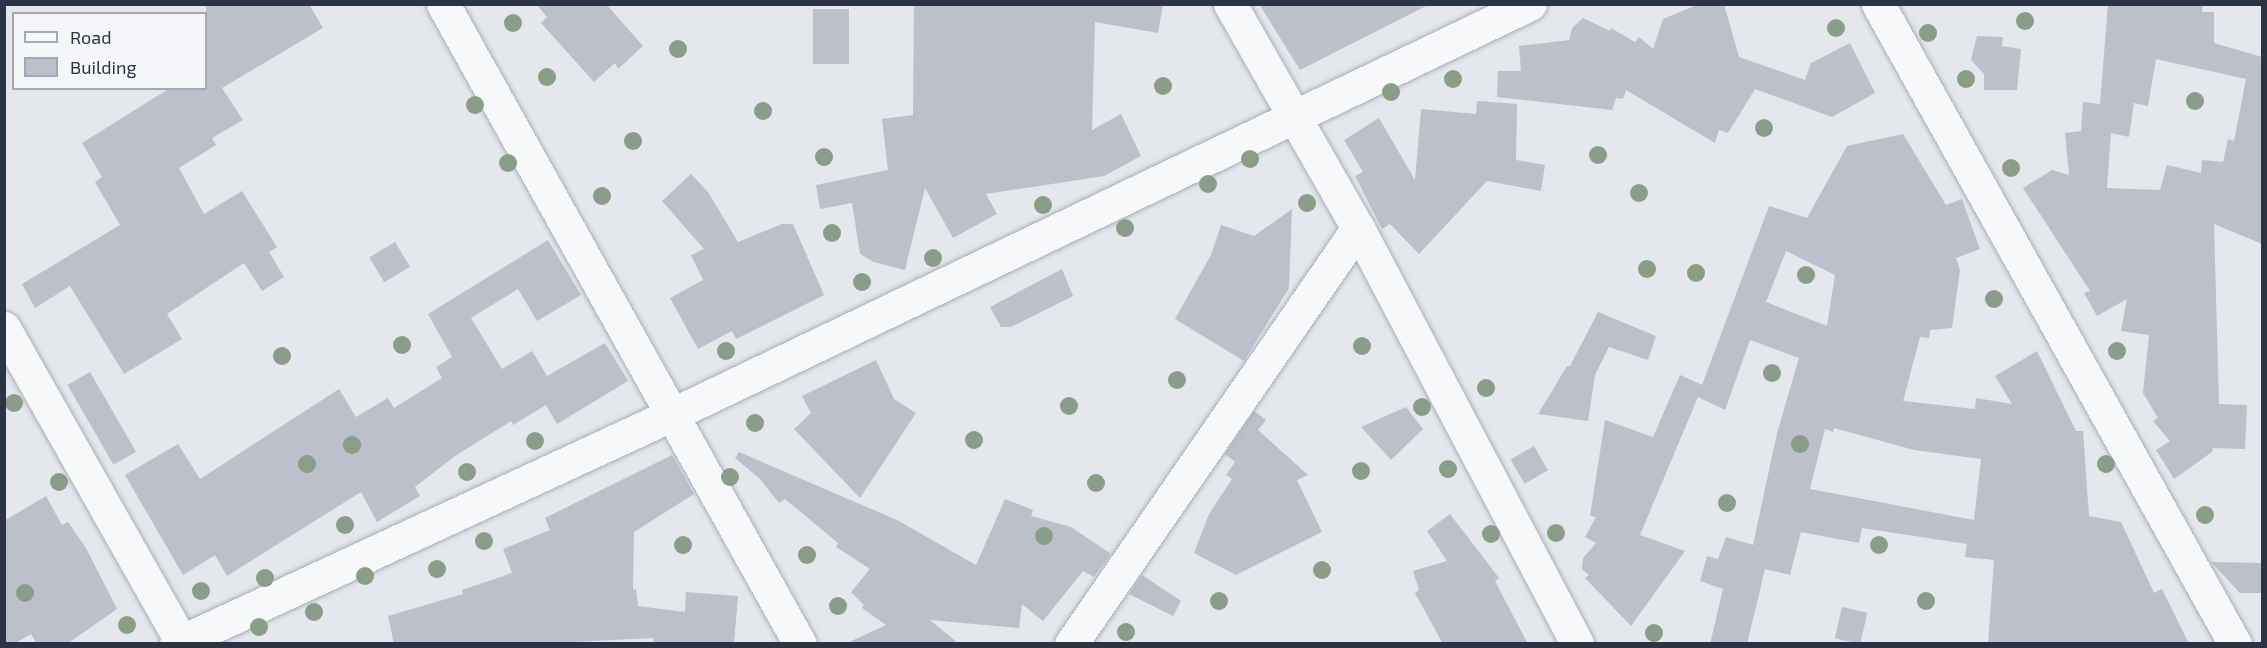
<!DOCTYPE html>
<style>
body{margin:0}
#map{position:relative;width:2267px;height:648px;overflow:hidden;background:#e4e7ec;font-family:"Exo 2",sans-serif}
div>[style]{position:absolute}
.building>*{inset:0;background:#bbc0ca;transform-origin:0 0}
.roads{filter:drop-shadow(0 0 2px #a9aeb7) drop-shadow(0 0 2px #a9aeb7)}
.minor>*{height:33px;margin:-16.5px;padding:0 16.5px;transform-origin:16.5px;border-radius:16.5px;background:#f7f8fa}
.trees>*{width:18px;height:18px;margin:-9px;border-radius:50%;background:#899d89}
span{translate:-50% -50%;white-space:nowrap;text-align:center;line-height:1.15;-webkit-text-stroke:4.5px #f4f6f9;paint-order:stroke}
.frame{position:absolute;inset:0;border:6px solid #2b3445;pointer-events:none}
.legend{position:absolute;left:12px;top:12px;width:195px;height:78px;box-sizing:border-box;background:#f4f6f9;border:2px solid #a4a8b1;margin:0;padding:8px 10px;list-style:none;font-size:18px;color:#2b3445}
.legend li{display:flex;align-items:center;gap:12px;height:30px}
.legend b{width:30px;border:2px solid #a4a8b1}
</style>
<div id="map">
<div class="building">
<i style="clip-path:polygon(206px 4px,309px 4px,323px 28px,222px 88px,243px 120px,212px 138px,216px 145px,179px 168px,204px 214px,242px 191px,277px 247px,269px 252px,284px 277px,262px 291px,244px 263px,167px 314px,182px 339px,124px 374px,70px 286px,35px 308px,22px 284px,120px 225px,95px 182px,102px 177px,82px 143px,170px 88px,206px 88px)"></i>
<i style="clip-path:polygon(536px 4px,606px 4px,643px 46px,618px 69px,615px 63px,594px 82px,541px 23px,547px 17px)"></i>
<i style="clip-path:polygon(914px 4px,1163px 4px,1158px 33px,1095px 22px,1092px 130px,1121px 114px,1141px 156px,1104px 176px,986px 194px,997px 214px,953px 238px,925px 188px,905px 270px,874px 262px,860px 254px,852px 203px,820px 209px,816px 185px,888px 170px,882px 119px,913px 115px)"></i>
<i style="clip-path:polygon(1259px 4px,1430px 4px,1300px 70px)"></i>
<i style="clip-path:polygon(1699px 4px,1724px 4px,1739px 57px,1805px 80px,1811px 63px,1850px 43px,1875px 93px,1832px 117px,1755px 89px,1728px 133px,1719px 130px,1715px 143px,1626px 90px,1623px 99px,1616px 98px,1612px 110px,1497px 97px,1498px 71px,1521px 71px,1519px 46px,1569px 40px,1572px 28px,1583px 18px,1610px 31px,1611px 28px,1635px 42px,1639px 37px,1653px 49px,1663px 19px)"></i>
<i style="clip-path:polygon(evenodd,2108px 4px,2203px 4px,2202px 12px,2214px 12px,2214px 43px,2262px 57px,2262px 244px,2214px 224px,2219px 404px,2247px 405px,2245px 449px,2213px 448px,2212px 452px,2174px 479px,2156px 450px,2170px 441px,2153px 421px,2158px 418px,2143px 393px,2149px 335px,2121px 331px,2127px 299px,2097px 316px,2084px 293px,2090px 291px,2023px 188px,2052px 170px,2069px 175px,2065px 133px,2081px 131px,2083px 102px,2100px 104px,2108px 4px,2156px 59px,2246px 79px,2234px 141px,2228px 139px,2223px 162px,2202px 160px,2201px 173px,2167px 165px,2160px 190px,2107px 188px,2111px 133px,2129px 137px,2134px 103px,2148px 106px,2156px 59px)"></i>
<i style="left:813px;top:9px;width:36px;height:55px"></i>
<i style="clip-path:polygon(1977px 36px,2003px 37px,2002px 46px,2021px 49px,2017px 90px,1984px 90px,1984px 74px,1971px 60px)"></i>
<i style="clip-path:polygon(1477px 101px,1517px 104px,1516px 160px,1545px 165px,1541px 191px,1487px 181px,1419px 254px,1390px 224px,1382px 229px,1355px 176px,1363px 172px,1344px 140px,1379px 118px,1415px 180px,1421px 109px,1476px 114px)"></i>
<i style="clip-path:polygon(evenodd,1903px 134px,1946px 205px,1962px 199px,1980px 249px,1956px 258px,1960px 270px,1952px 328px,1930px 330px,1929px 338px,1920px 337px,1903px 401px,1975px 409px,1976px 398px,2012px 404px,1995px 376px,2037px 351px,2076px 431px,2083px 431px,2089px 516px,2121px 522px,2154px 593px,2162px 589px,2189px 644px,1988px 644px,1994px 560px,1965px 557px,1967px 544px,1862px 528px,1859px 543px,1801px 532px,1790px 575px,1765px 569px,1747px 644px,1710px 644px,1723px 589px,1700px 581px,1707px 556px,1718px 559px,1726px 537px,1753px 545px,1777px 433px,1799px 358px,1750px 340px,1725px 410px,1698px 397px,1640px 535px,1685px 551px,1631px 626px,1585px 578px,1589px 575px,1582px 569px,1583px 558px,1596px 543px,1585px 537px,1596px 517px,1590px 516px,1605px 420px,1653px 437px,1680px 375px,1702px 385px,1769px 206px,1807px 218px,1847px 146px,1903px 134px,1786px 251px,1835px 275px,1827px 326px,1766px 302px,1786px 251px,1903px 134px,1834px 428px,1914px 450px,1981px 459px,1974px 520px,1810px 489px,1825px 429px,1833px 432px,1834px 428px)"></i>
<i style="clip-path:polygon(691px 174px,708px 192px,738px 242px,782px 224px,793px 224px,824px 295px,736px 339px,732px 331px,698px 349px,670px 298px,703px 280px,691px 255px,704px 249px,662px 201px)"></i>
<i style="clip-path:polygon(1292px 209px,1289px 288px,1244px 361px,1175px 319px,1211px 255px,1221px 225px,1254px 236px)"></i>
<i style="clip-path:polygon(548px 240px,581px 295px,537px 321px,518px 289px,471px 318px,502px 369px,532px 351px,547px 376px,605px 343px,628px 381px,557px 424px,546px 405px,513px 425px,511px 421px,455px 456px,415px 487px,420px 496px,377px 522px,361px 492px,227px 576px,215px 555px,183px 575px,125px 475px,178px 444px,200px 479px,339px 389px,356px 417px,388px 398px,394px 408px,442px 378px,436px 367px,452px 357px,428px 314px)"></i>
<i style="left:395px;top:242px;width:29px;height:30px;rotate:59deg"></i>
<i style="clip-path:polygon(1062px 269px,1073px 296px,1011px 327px,1001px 327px,990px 307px)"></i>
<i style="clip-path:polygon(1598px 312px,1656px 336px,1648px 360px,1609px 347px,1595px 375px,1588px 421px,1538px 414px,1567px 366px,1570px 366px)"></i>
<i style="clip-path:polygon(876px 360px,894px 399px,916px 413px,860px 498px,794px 429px,811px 413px,802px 396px)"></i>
<i style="left:90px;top:372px;width:92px;height:26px;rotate:60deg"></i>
<i style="clip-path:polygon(1406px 407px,1423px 429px,1391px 460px,1361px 427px)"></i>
<i style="clip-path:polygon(1254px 411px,1266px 420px,1258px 430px,1308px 475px,1297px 480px,1322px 532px,1236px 575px,1194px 553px,1209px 514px,1232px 479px,1226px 475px,1235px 462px,1225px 454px)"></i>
<i style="left:1534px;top:446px;width:28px;height:27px;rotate:60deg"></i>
<i style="clip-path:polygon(739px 452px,897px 520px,976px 565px,1005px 499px,1033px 510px,1031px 516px,1071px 527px,1111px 554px,1094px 577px,1083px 571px,1043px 621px,1022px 604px,1019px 628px,930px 620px,959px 644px,845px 644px,886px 625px,862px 608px,864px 605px,851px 592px,870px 569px,836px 547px,838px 543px,785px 499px,779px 503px,760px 479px,735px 458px)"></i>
<i style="clip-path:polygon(672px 455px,694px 494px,634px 532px,633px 590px,636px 589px,638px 606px,685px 612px,686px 592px,738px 596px,734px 644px,653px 644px,654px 638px,532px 644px,394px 644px,388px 616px,463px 594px,462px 590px,512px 573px,503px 549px,550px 530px,545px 518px)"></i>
<i style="clip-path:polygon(46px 496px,62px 525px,68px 522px,86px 548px,117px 609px,67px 644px,37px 644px,31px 634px,14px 644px,4px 644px,4px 521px)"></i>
<i style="clip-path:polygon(1450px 514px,1499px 578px,1495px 581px,1528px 644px,1443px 644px,1415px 593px,1419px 590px,1413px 571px,1447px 561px,1427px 531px)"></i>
<i style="clip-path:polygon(2211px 562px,2262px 563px,2262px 593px,2240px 593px)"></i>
<i style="clip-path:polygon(1142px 575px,1181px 601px,1173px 616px,1129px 594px)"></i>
<i style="left:1842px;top:607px;width:26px;height:32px;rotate:13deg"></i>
</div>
<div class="roads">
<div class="minor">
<i style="left:443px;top:4px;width:733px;rotate:60.85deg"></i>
<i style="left:1230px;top:4px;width:258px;rotate:60.3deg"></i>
<i style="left:1358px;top:228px;width:470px;rotate:62.2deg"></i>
<i style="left:1878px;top:4px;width:733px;rotate:60.85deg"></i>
<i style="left:4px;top:328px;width:363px;rotate:60.5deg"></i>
<i style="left:176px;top:644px;width:548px;rotate:-24.83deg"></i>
<i style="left:673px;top:414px;width:950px;rotate:-25.57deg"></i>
<i style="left:1071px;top:644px;width:505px;rotate:-55.4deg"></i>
</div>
</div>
<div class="trees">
<i style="left:2025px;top:21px"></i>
<i style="left:513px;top:23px"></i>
<i style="left:1836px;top:28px"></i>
<i style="left:1928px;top:33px"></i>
<i style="left:678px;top:49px"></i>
<i style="left:547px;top:77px"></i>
<i style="left:1453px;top:79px"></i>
<i style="left:1966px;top:79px"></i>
<i style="left:1163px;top:86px"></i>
<i style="left:1391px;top:92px"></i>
<i style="left:2195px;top:101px"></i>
<i style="left:475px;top:105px"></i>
<i style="left:763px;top:111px"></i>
<i style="left:1764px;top:128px"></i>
<i style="left:633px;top:141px"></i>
<i style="left:1598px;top:155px"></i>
<i style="left:824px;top:157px"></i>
<i style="left:1250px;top:159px"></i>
<i style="left:508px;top:163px"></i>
<i style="left:2011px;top:168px"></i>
<i style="left:1208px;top:184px"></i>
<i style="left:1639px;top:193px"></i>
<i style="left:602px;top:196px"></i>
<i style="left:1307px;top:203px"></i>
<i style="left:1043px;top:205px"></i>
<i style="left:1125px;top:228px"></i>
<i style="left:832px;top:233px"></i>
<i style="left:933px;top:258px"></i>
<i style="left:1647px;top:269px"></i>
<i style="left:1696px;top:273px"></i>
<i style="left:1806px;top:275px"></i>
<i style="left:862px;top:282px"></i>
<i style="left:1994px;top:299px"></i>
<i style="left:402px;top:345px"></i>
<i style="left:1362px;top:346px"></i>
<i style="left:726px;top:351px"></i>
<i style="left:2117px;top:351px"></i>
<i style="left:282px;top:356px"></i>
<i style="left:1772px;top:373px"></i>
<i style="left:1177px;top:380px"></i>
<i style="left:1486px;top:388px"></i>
<i style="left:14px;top:403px"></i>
<i style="left:1069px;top:406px"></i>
<i style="left:1422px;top:407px"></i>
<i style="left:755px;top:423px"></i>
<i style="left:974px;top:440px"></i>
<i style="left:535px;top:441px"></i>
<i style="left:1800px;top:444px"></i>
<i style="left:352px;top:445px"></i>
<i style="left:307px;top:464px"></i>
<i style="left:2106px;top:464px"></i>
<i style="left:1448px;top:469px"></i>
<i style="left:1361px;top:471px"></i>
<i style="left:467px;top:472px"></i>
<i style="left:730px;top:477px"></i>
<i style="left:59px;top:482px"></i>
<i style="left:1096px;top:483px"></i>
<i style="left:1727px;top:503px"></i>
<i style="left:2205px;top:515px"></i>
<i style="left:345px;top:525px"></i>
<i style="left:1556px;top:533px"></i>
<i style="left:1491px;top:534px"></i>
<i style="left:1044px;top:536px"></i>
<i style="left:484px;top:541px"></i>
<i style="left:683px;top:545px"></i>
<i style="left:1879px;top:545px"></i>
<i style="left:807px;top:555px"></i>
<i style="left:437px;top:569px"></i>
<i style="left:1322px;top:570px"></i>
<i style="left:365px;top:576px"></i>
<i style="left:265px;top:578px"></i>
<i style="left:201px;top:591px"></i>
<i style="left:25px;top:593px"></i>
<i style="left:1219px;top:601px"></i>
<i style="left:1926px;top:601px"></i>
<i style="left:838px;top:606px"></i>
<i style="left:314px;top:612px"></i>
<i style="left:127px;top:625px"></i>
<i style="left:259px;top:627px"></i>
<i style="left:1126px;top:632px"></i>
<i style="left:1654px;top:633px"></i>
</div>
<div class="frame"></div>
<ul class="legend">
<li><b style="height:8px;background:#f7f8fa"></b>Road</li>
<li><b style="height:16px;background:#bbc0ca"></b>Building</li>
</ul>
</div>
